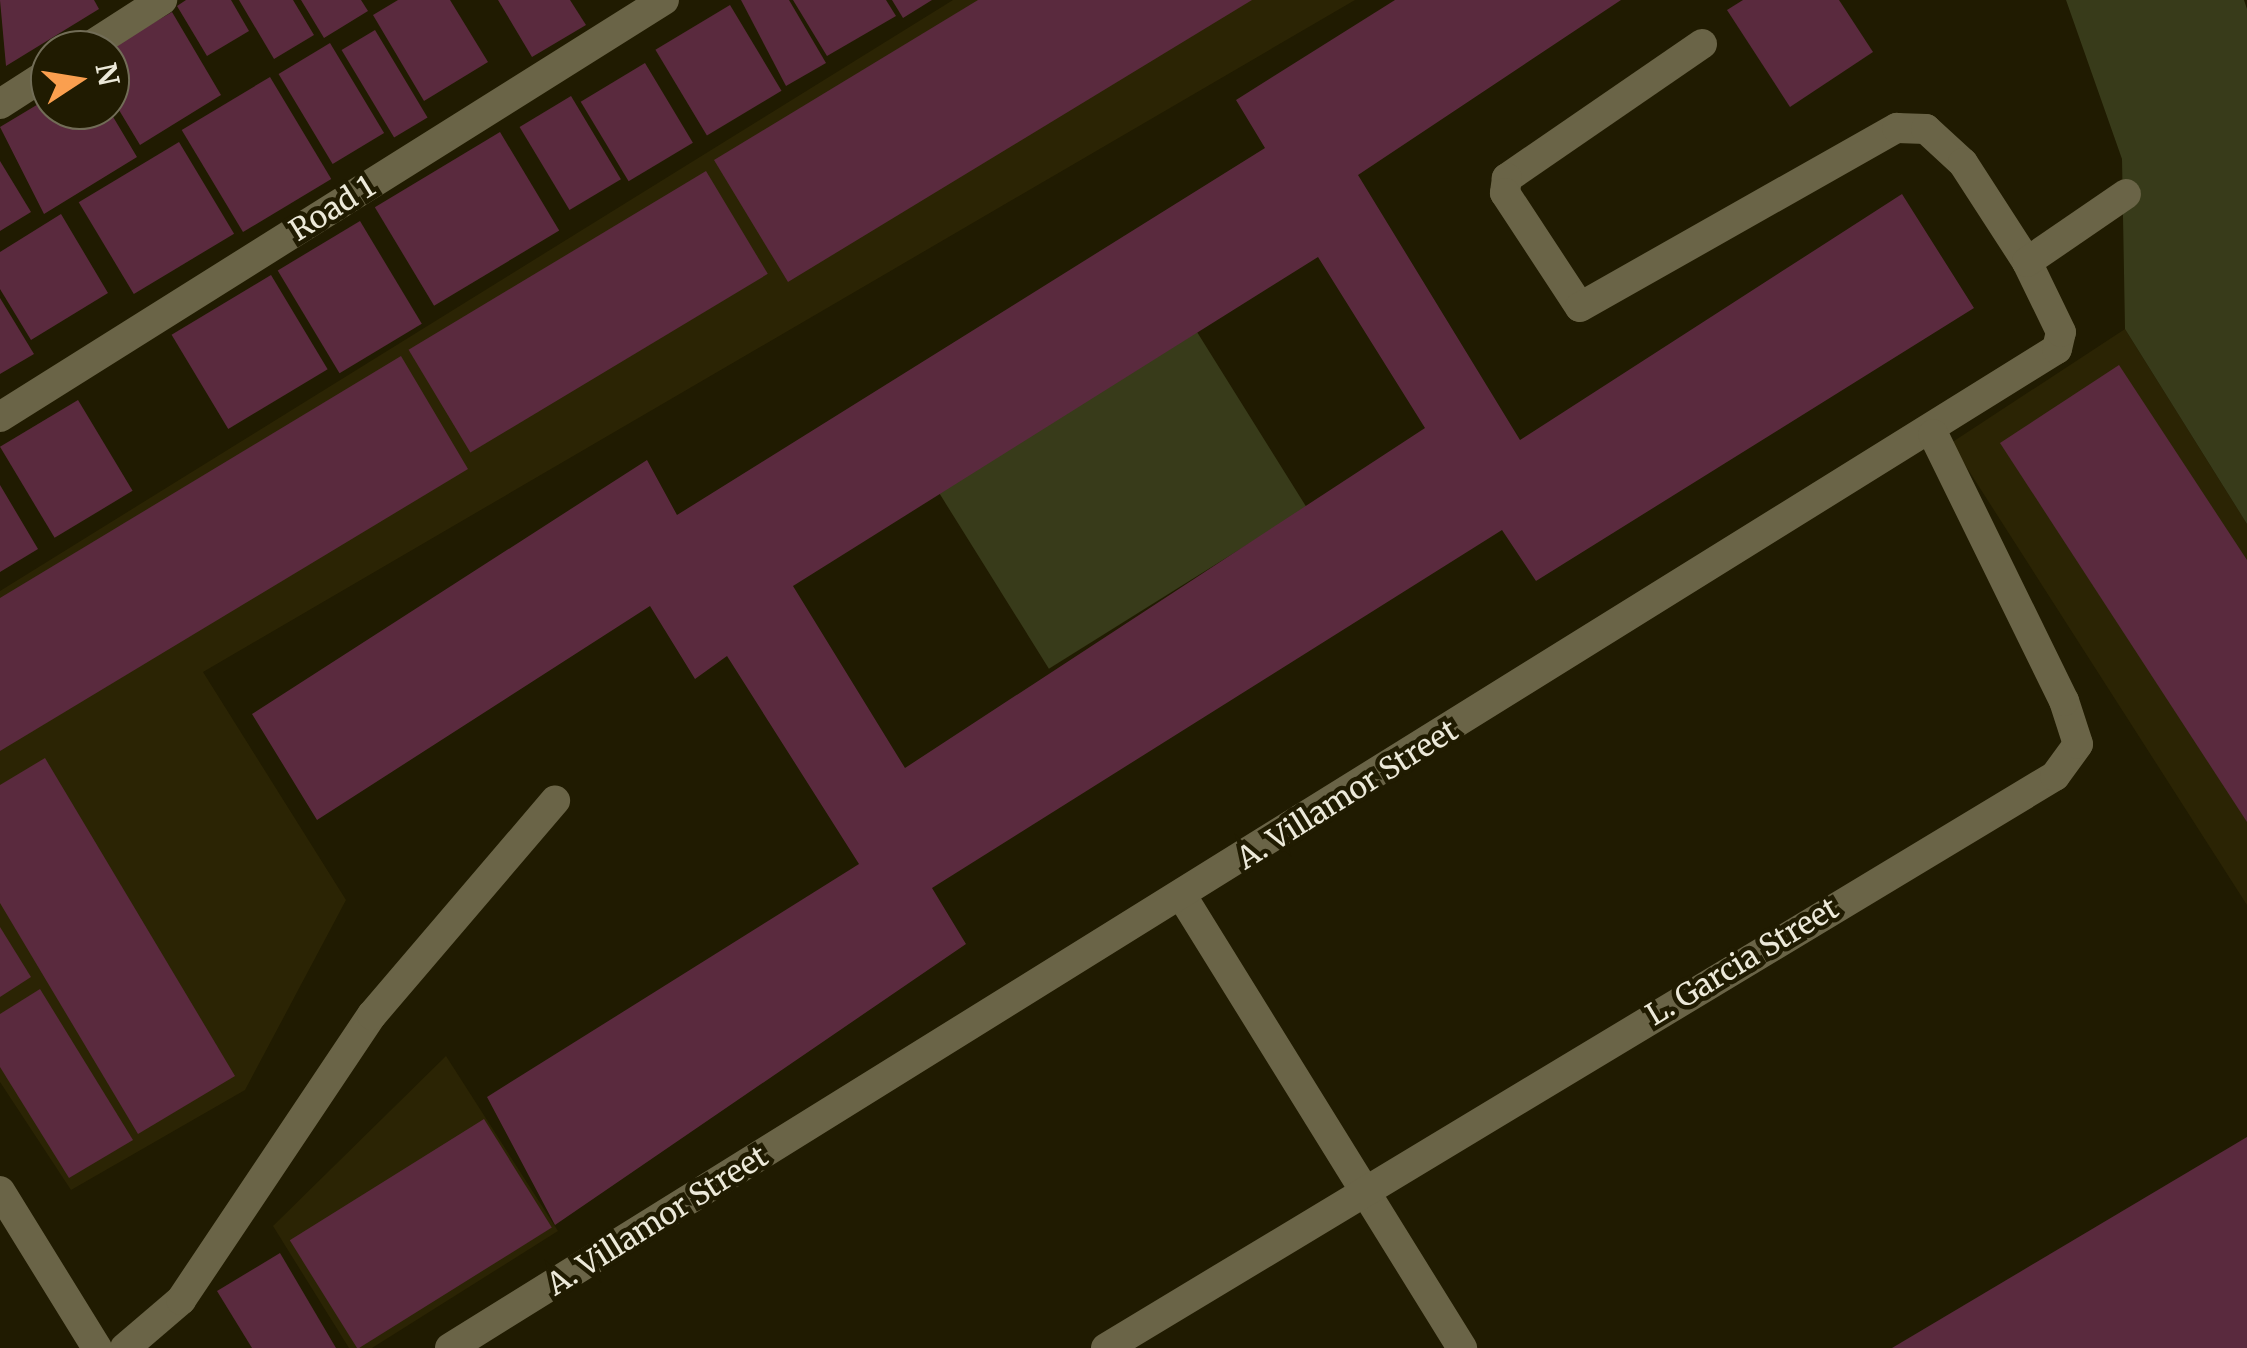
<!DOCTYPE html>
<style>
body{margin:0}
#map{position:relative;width:2247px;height:1348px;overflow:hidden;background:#201b01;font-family:Merriweather,serif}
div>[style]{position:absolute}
.built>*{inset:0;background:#2b2404}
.green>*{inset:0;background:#383b1a;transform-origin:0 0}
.building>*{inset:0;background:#5a2a3e;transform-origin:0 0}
.service>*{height:30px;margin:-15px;padding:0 15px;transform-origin:15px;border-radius:15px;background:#6a6447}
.minor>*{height:30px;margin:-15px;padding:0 15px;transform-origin:15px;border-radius:15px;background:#6a6447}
.tertiary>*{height:30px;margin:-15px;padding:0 15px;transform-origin:15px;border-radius:15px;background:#6a6447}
span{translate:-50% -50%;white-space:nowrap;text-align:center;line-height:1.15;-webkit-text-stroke:9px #201b01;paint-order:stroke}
.street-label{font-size:30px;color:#ece9d9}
.north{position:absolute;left:30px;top:30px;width:100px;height:100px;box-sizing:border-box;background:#201b01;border:2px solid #726d57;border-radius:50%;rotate:78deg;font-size:28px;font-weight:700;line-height:40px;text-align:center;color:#ece9d9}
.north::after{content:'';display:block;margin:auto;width:35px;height:45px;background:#fa9f4f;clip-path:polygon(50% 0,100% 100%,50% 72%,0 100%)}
</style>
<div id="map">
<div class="built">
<i style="clip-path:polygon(953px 0,1355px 0,203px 672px,346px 900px,245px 1090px,71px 1190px,0 1082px,0 591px)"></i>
<i style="clip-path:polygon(2125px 329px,2247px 524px,2247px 905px,1951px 443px)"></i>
<i style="clip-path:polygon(446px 1056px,558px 1231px,372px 1348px,349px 1348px,273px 1226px)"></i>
</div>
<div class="green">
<i style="clip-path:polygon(2066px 0,2244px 0,2247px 9px,2247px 524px,2125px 329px,2122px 159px)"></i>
<i style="left:1197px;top:332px;width:207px;height:304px;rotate:58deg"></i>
</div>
<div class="building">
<i style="clip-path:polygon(0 0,94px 0,99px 9px,6px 66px)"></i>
<i style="clip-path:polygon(186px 0,231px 0,249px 31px,207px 56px,177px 6px)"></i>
<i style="clip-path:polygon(239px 0,293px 0,314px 35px,274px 59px)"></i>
<i style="clip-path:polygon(301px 0,361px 0,368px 11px,324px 38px)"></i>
<i style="clip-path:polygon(398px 0,450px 0,488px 62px,424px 101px,373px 15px)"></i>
<i style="clip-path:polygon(498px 0,570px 0,586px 25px,532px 57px)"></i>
<i style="clip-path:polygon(741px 0,789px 0,826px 63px,786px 86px)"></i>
<i style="clip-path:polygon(793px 0,886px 0,896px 16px,827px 56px)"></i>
<i style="clip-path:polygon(892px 0,932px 0,903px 18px)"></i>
<i style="clip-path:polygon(978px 0,1252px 0,788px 282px,714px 160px)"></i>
<i style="clip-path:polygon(evenodd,1395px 0,1621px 0,1358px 175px,1520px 440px,1902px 194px,1974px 308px,1536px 581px,1502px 530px,932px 888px,966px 944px,555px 1225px,487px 1097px,859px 864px,727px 656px,695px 679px,650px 606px,317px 820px,252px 714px,647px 460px,677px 515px,1265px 148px,1236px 100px,1395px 0,1318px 257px,1425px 428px,905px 768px,793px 586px,1318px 257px)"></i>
<i style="clip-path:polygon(1743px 0,1839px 0,1873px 52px,1790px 107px,1727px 10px)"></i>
<i style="left:730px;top:5px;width:100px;height:87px;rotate:59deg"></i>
<i style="clip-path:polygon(172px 12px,221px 95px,140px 145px,110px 95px,110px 48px)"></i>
<i style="left:375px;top:30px;width:102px;height:39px;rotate:59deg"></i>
<i style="left:330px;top:43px;width:105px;height:60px;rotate:59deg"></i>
<i style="left:645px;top:63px;width:93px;height:75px;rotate:59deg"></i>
<i style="left:270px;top:77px;width:119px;height:103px;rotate:59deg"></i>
<i style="left:571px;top:96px;width:97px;height:60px;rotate:59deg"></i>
<i style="clip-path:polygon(50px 97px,50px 110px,109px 110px,137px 157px,44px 214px,0 127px)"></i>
<i style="left:500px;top:132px;width:115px;height:146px;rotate:59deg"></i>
<i style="left:179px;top:142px;width:107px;height:117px;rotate:59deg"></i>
<i style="clip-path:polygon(0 161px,31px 212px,0 231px)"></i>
<i style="left:706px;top:171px;width:120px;height:347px;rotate:59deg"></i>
<i style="clip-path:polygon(61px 214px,108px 293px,31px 340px,0 289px,0 252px)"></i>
<i style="left:360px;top:221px;width:120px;height:96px;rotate:59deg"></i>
<i style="left:271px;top:275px;width:110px;height:116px;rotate:59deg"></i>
<i style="clip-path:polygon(0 298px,34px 354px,0 374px)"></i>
<i style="clip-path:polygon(401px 356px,468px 469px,0 751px,0 598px)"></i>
<i style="clip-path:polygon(2119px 365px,2247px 560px,2247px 822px,2000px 443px)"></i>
<i style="left:78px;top:400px;width:106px;height:91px;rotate:59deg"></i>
<i style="clip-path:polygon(0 485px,38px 549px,0 572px)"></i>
<i style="clip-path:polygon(45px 758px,235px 1076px,138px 1134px,0 903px,0 785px)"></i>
<i style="clip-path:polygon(0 927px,31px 977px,0 997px)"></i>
<i style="clip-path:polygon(40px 989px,133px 1140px,69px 1178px,0 1067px,0 1014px)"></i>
<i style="left:484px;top:1119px;width:128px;height:229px;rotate:58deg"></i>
<i style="clip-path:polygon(2247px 1137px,2247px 1348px,1892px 1348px)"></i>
<i style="clip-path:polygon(280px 1253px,336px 1348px,252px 1348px,217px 1291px)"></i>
</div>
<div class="service">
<i style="left:1702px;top:44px;width:237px;rotate:145.5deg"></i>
<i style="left:1507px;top:178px;width:15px;rotate:98deg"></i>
<i style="left:1505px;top:193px;width:136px;rotate:56.7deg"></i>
<i style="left:1580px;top:307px;width:364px;rotate:-29.5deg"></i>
<i style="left:1897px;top:128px;width:29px;rotate:2deg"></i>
<i style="left:1926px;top:129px;width:50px;rotate:42.6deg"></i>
<i style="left:1963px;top:163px;width:118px;rotate:57.1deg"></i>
<i style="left:125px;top:1348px;width:74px;rotate:-40.6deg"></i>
<i style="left:181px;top:1300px;width:343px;rotate:-56.2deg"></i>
<i style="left:372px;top:1015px;width:282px;rotate:-49.5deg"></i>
</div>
<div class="minor">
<i style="left:84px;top:50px;width:93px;rotate:-32.7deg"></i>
<i style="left:0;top:104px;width:59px;rotate:-32.6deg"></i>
<i style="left:0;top:417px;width:784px;rotate:-32.13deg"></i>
<i style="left:1182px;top:896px;width:532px;rotate:58.22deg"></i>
<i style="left:450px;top:1348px;width:1892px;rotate:-31.87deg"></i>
<i style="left:2057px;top:349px;width:17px;rotate:-77deg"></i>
<i style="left:2061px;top:332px;width:78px;rotate:-115.9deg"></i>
<i style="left:2027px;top:262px;width:120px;rotate:-34.5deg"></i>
<i style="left:1106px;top:1348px;width:1108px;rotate:-31.08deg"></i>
<i style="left:2055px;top:776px;width:39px;rotate:-54deg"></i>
<i style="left:2078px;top:744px;width:45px;rotate:-108deg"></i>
<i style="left:2064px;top:701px;width:297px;rotate:-116.1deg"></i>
</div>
<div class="tertiary">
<i style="left:0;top:1191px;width:185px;rotate:58.3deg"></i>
</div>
<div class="street-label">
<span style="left:332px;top:208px;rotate:-32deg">Road 1</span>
<span style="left:1347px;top:794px;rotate:-32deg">A. Villamor Street</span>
<span style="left:1742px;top:961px;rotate:-31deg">L. Garcia Street</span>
<span style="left:657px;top:1220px;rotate:-32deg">A. Villamor Street</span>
</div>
<div class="north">N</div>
</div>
